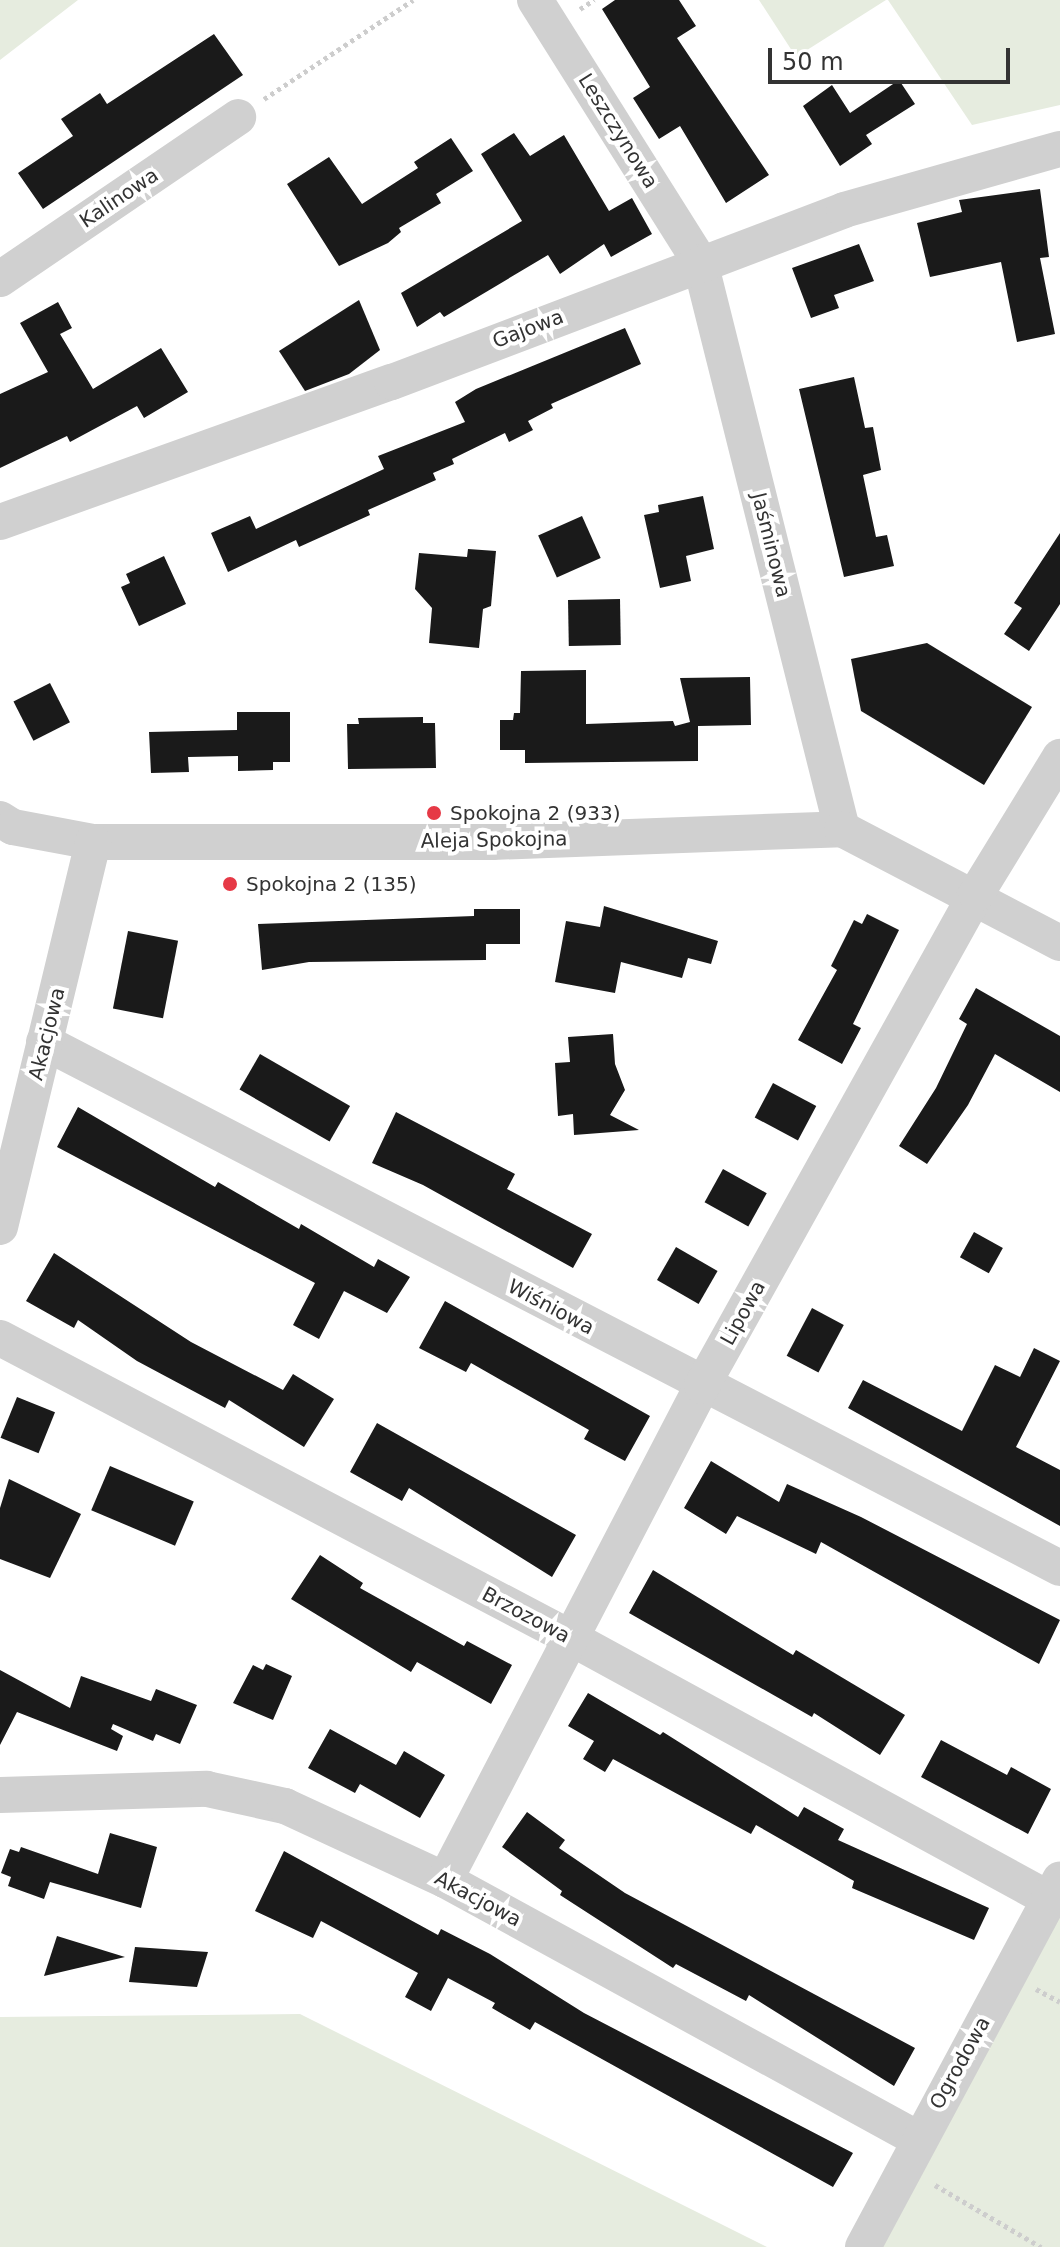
<!DOCTYPE html>
<meta charset="utf-8">
<style>
body{margin:0}
#map{position:relative;width:1060px;height:2247px;overflow:hidden;background:#fff;font-family:"DejaVu Sans",sans-serif}
div>[style]{position:absolute}
.green>*{inset:0;background:#e6ecdf}
.building>*{inset:0;background:#1a1a1a;transform-origin:0 0}
.path>*{height:5px;margin-top:-2.5px;transform-origin:0;background:repeating-linear-gradient(90deg,#cdcdcd 0 4px,transparent 0 8px)}
.minor>*{height:36px;margin:-18px;padding:0 18px;transform-origin:18px;border-radius:18px;background:#d0d0d0}
.dots>*{width:22px;height:22px;translate:-50% -50%;box-sizing:border-box;border:4px solid #fff;border-radius:50%}
span{translate:-50% -50%;white-space:nowrap;text-align:center;line-height:1.15;-webkit-text-stroke:8px #fff;paint-order:stroke}
.street-label{font-size:20px;color:#333}
.poi-label{font-size:20px;color:#333}
.left{translate:0 -50%;text-align:left}
.scale{position:absolute;left:768px;top:48px;width:242px;height:36px;box-sizing:border-box;border:4px solid #333;border-top:0;padding-left:10px;font-size:24px;line-height:28px;white-space:nowrap;color:#333;-webkit-text-stroke:6px #fff;paint-order:stroke}
</style>
<div id="map">
<div class="green">
<i style="clip-path:polygon(0 0,78px 0,0 60px)"></i>
<i style="clip-path:polygon(759px 0,886px 0,796px 57px)"></i>
<i style="clip-path:polygon(888px 0,1060px 0,1060px 105px,972px 125px)"></i>
<i style="clip-path:polygon(1060px 1876px,1060px 2247px,859px 2247px)"></i>
<i style="clip-path:polygon(300px 2014px,767px 2247px,0 2247px,0 2017px)"></i>
</div>
<div class="building">
<i style="clip-path:polygon(615px 0,679px 0,696px 26px,677px 38px,769px 175px,726px 203px,680px 126px,659px 139px,633px 98px,650px 87px,602px 9px)"></i>
<i style="clip-path:polygon(214px 34px,243px 75px,43px 209px,18px 173px,73px 136px,61px 119px,100px 93px,107px 104px)"></i>
<i style="clip-path:polygon(899px 80px,915px 104px,866px 135px,872px 144px,840px 166px,803px 106px,832px 85px,850px 113px)"></i>
<i style="clip-path:polygon(514px 133px,530px 156px,564px 135px,609px 211px,632px 198px,652px 234px,611px 257px,604px 244px,560px 274px,548px 255px,444px 317px,440px 312px,417px 327px,401px 293px,522px 221px,481px 154px)"></i>
<i style="clip-path:polygon(451px 138px,473px 171px,436px 194px,441px 203px,399px 228px,401px 232px,388px 243px,339px 266px,287px 184px,329px 157px,362px 204px,418px 168px,414px 162px)"></i>
<i style="clip-path:polygon(1040px 189px,1049px 257px,1040px 258px,1055px 334px,1017px 342px,1001px 262px,930px 277px,917px 223px,962px 212px,959px 200px)"></i>
<i style="clip-path:polygon(859px 244px,874px 281px,834px 295px,839px 308px,811px 318px,792px 268px)"></i>
<i style="clip-path:polygon(359px 300px,380px 350px,349px 374px,305px 391px,279px 351px)"></i>
<i style="clip-path:polygon(58px 302px,72px 328px,60px 334px,93px 389px,161px 348px,188px 392px,144px 418px,137px 406px,70px 442px,67px 436px,0 468px,0 394px,48px 372px,20px 323px)"></i>
<i style="clip-path:polygon(625px 328px,641px 364px,551px 404px,553px 408px,528px 421px,533px 430px,509px 442px,505px 433px,452px 459px,454px 464px,433px 473px,436px 480px,368px 510px,370px 515px,299px 547px,296px 540px,228px 572px,211px 533px,250px 516px,256px 529px,384px 469px,378px 456px,465px 422px,455px 402px,476px 389px)"></i>
<i style="clip-path:polygon(854px 377px,865px 428px,873px 427px,881px 470px,863px 475px,876px 537px,887px 535px,894px 566px,844px 577px,799px 389px)"></i>
<i style="clip-path:polygon(703px 496px,714px 549px,686px 556px,691px 581px,660px 588px,644px 515px,659px 512px,658px 505px)"></i>
<i style="left:582px;top:516px;width:46px;height:48px;rotate:66deg"></i>
<i style="clip-path:polygon(1060px 533px,1060px 604px,1029px 651px,1004px 634px,1022px 608px,1014px 603px)"></i>
<i style="clip-path:polygon(468px 549px,496px 551px,491px 606px,483px 609px,479px 648px,429px 643px,432px 608px,415px 589px,419px 553px,467px 557px)"></i>
<i style="clip-path:polygon(164px 556px,186px 604px,139px 626px,121px 587px,130px 583px,126px 574px)"></i>
<i style="left:620px;top:599px;width:46px;height:52px;rotate:89deg"></i>
<i style="clip-path:polygon(927px 643px,1032px 707px,984px 785px,861px 711px,851px 659px)"></i>
<i style="clip-path:polygon(586px 670px,586px 724px,673px 721px,675px 726px,690px 722px,680px 678px,750px 677px,751px 725px,698px 726px,698px 761px,525px 763px,525px 750px,500px 750px,500px 720px,513px 720px,514px 713px,520px 713px,521px 671px)"></i>
<i style="left:50px;top:683px;width:44px;height:41px;rotate:63deg"></i>
<i style="clip-path:polygon(237px 712px,290px 712px,290px 762px,273px 762px,273px 770px,238px 771px,238px 756px,188px 757px,189px 772px,151px 773px,149px 732px,237px 730px)"></i>
<i style="clip-path:polygon(423px 717px,423px 723px,435px 723px,436px 768px,348px 769px,347px 724px,359px 724px,358px 718px)"></i>
<i style="clip-path:polygon(604px 906px,718px 941px,711px 964px,688px 958px,682px 978px,621px 962px,615px 993px,555px 982px,566px 921px,600px 927px)"></i>
<i style="clip-path:polygon(474px 909px,520px 909px,520px 944px,486px 944px,486px 960px,309px 962px,262px 970px,258px 924px,474px 916px)"></i>
<i style="clip-path:polygon(867px 914px,899px 930px,853px 1024px,861px 1028px,842px 1064px,798px 1040px,837px 970px,831px 966px,854px 920px,862px 924px)"></i>
<i style="left:128px;top:931px;width:51px;height:79px;rotate:11deg"></i>
<i style="clip-path:polygon(976px 988px,1060px 1036px,1060px 1092px,995px 1054px,968px 1105px,927px 1164px,899px 1146px,936px 1088px,967px 1024px,959px 1019px)"></i>
<i style="clip-path:polygon(613px 1034px,615px 1064px,625px 1090px,610px 1115px,639px 1130px,574px 1135px,573px 1114px,558px 1116px,555px 1063px,570px 1062px,568px 1037px)"></i>
<i style="left:260px;top:1054px;width:104px;height:41px;rotate:30deg"></i>
<i style="left:773px;top:1083px;width:49px;height:39px;rotate:28deg"></i>
<i style="clip-path:polygon(78px 1107px,215px 1187px,218px 1182px,299px 1229px,301px 1224px,374px 1267px,378px 1259px,410px 1277px,387px 1313px,344px 1291px,319px 1339px,293px 1325px,315px 1283px,57px 1147px)"></i>
<i style="clip-path:polygon(396px 1112px,515px 1174px,507px 1189px,592px 1234px,573px 1268px,423px 1185px,372px 1163px)"></i>
<i style="left:723px;top:1169px;width:50px;height:38px;rotate:29deg"></i>
<i style="left:974px;top:1232px;width:33px;height:29px;rotate:29deg"></i>
<i style="left:676px;top:1247px;width:48px;height:38px;rotate:30deg"></i>
<i style="clip-path:polygon(54px 1253px,191px 1342px,283px 1390px,293px 1374px,334px 1399px,304px 1447px,229px 1400px,225px 1408px,137px 1361px,78px 1320px,74px 1328px,26px 1301px)"></i>
<i style="clip-path:polygon(445px 1301px,650px 1416px,625px 1461px,584px 1439px,589px 1430px,471px 1363px,466px 1372px,419px 1348px)"></i>
<i style="left:812px;top:1308px;width:36px;height:54px;rotate:28deg"></i>
<i style="clip-path:polygon(1034px 1348px,1060px 1361px,1016px 1447px,1060px 1470px,1060px 1526px,848px 1408px,863px 1380px,962px 1431px,995px 1365px,1020px 1377px)"></i>
<i style="left:17px;top:1397px;width:41px;height:44px;rotate:22deg"></i>
<i style="clip-path:polygon(377px 1423px,576px 1535px,552px 1577px,409px 1488px,402px 1501px,350px 1472px)"></i>
<i style="clip-path:polygon(711px 1461px,779px 1502px,787px 1484px,861px 1517px,1060px 1620px,1039px 1664px,821px 1542px,816px 1554px,737px 1516px,726px 1534px,684px 1508px)"></i>
<i style="left:110px;top:1466px;width:91px;height:48px;rotate:23deg"></i>
<i style="clip-path:polygon(9px 1479px,81px 1514px,50px 1578px,0 1559px,0 1508px)"></i>
<i style="clip-path:polygon(320px 1555px,363px 1583px,360px 1588px,464px 1646px,467px 1641px,512px 1665px,491px 1704px,417px 1662px,411px 1672px,291px 1599px)"></i>
<i style="clip-path:polygon(653px 1570px,793px 1655px,796px 1650px,905px 1715px,880px 1755px,814px 1713px,812px 1717px,629px 1613px)"></i>
<i style="clip-path:polygon(266px 1664px,292px 1676px,273px 1720px,233px 1703px,253px 1665px,263px 1670px)"></i>
<i style="clip-path:polygon(0 1670px,70px 1708px,81px 1676px,151px 1701px,156px 1689px,197px 1705px,180px 1744px,156px 1734px,153px 1741px,113px 1724px,111px 1729px,123px 1736px,117px 1751px,17px 1712px,0 1745px)"></i>
<i style="clip-path:polygon(588px 1693px,660px 1735px,663px 1732px,798px 1817px,804px 1807px,844px 1829px,838px 1840px,989px 1908px,974px 1940px,852px 1888px,854px 1881px,756px 1825px,751px 1834px,613px 1759px,605px 1772px,583px 1759px,594px 1741px,568px 1726px)"></i>
<i style="clip-path:polygon(330px 1729px,396px 1765px,404px 1751px,445px 1775px,420px 1818px,360px 1784px,355px 1793px,308px 1768px)"></i>
<i style="clip-path:polygon(941px 1740px,1007px 1775px,1011px 1767px,1051px 1789px,1028px 1834px,921px 1777px)"></i>
<i style="clip-path:polygon(527px 1812px,565px 1840px,559px 1848px,625px 1893px,915px 2048px,894px 2086px,749px 1995px,746px 2001px,676px 1964px,673px 1968px,560px 1895px,562px 1891px,502px 1847px)"></i>
<i style="clip-path:polygon(110px 1833px,157px 1847px,141px 1908px,50px 1882px,44px 1899px,8px 1886px,11px 1877px,1px 1873px,10px 1849px,19px 1852px,21px 1847px,98px 1874px)"></i>
<i style="clip-path:polygon(284px 1851px,438px 1935px,441px 1929px,490px 1954px,584px 2013px,853px 2153px,833px 2187px,535px 2022px,530px 2030px,492px 2008px,495px 2003px,448px 1978px,431px 2011px,405px 1997px,418px 1973px,321px 1921px,313px 1938px,255px 1911px)"></i>
<i style="clip-path:polygon(57px 1936px,125px 1957px,44px 1976px)"></i>
<i style="clip-path:polygon(135px 1947px,208px 1952px,197px 1987px,129px 1982px)"></i>
</div>
<div class="path">
<i style="left:580px;top:9px;width:17px;rotate:-33deg"></i>
<i style="left:264px;top:99px;width:179px;rotate:-33.6deg"></i>
<i style="left:1036px;top:1989px;width:27px;rotate:28deg"></i>
<i style="left:935px;top:2185px;width:123px;rotate:30.3deg"></i>
</div>
<div class="minor">
<i style="left:535px;top:0;width:310px;rotate:57.8deg"></i>
<i style="left:700px;top:262px;width:585px;rotate:75.94deg"></i>
<i style="left:0;top:279px;width:288px;rotate:-34.2deg"></i>
<i style="left:0;top:522px;width:416px;rotate:-19.7deg"></i>
<i style="left:392px;top:382px;width:484px;rotate:-20.8deg"></i>
<i style="left:844px;top:210px;width:224px;rotate:-15.8deg"></i>
<i style="left:0;top:819px;width:15px;rotate:32deg"></i>
<i style="left:13px;top:827px;width:81px;rotate:10.6deg"></i>
<i style="left:93px;top:842px;width:399px"></i>
<i style="left:492px;top:842px;width:350px;rotate:-2.1deg"></i>
<i style="left:842px;top:829px;width:246px;rotate:27.6deg"></i>
<i style="left:44px;top:1042px;width:1144px;rotate:27.37deg"></i>
<i style="left:0;top:1227px;width:396px;rotate:-76.4deg"></i>
<i style="left:0;top:1338px;width:643px;rotate:27.72deg"></i>
<i style="left:569px;top:1637px;width:547px;rotate:28.63deg"></i>
<i style="left:0;top:1795px;width:207px;rotate:-1.7deg"></i>
<i style="left:207px;top:1789px;width:80px;rotate:12.3deg"></i>
<i style="left:285px;top:1806px;width:176px;rotate:24.8deg"></i>
<i style="left:445px;top:1880px;width:539px;rotate:28.7deg"></i>
<i style="left:445px;top:1880px;width:557px;rotate:-62.51deg"></i>
<i style="left:702px;top:1386px;width:563px;rotate:-60.89deg"></i>
<i style="left:976px;top:894px;width:161px;rotate:-58.5deg"></i>
<i style="left:863px;top:2247px;width:417px;rotate:-61.8deg"></i>
</div>
<div class="dots">
<i style="left:434px;top:813px;background:#e63946"></i>
<i style="left:230px;top:884px;background:#e63946"></i>
</div>
<div class="street-label">
<span style="left:618px;top:131px;rotate:58deg">Leszczynowa</span>
<span style="left:119px;top:198px;rotate:-34deg">Kalinowa</span>
<span style="left:528px;top:329px;rotate:-21deg">Gajowa</span>
<span style="left:771px;top:545px;rotate:76deg">Jaśminowa</span>
<span style="left:494px;top:840px;rotate:-1deg">Aleja Spokojna</span>
<span style="left:47px;top:1034px;rotate:-76deg">Akacjowa</span>
<span style="left:551px;top:1307px;rotate:28deg">Wiśniowa</span>
<span style="left:743px;top:1313px;rotate:-61deg">Lipowa</span>
<span style="left:526px;top:1615px;rotate:28deg">Brzozowa</span>
<span style="left:478px;top:1899px;rotate:28deg">Akacjowa</span>
<span style="left:960px;top:2063px;rotate:-61deg">Ogrodowa</span>
</div>
<div class="poi-label">
<span class="left" style="left:450px;top:813px">Spokojna 2 (933)</span>
<span class="left" style="left:246px;top:884px">Spokojna 2 (135)</span>
</div>
<div class="scale">50 m</div>
</div>
